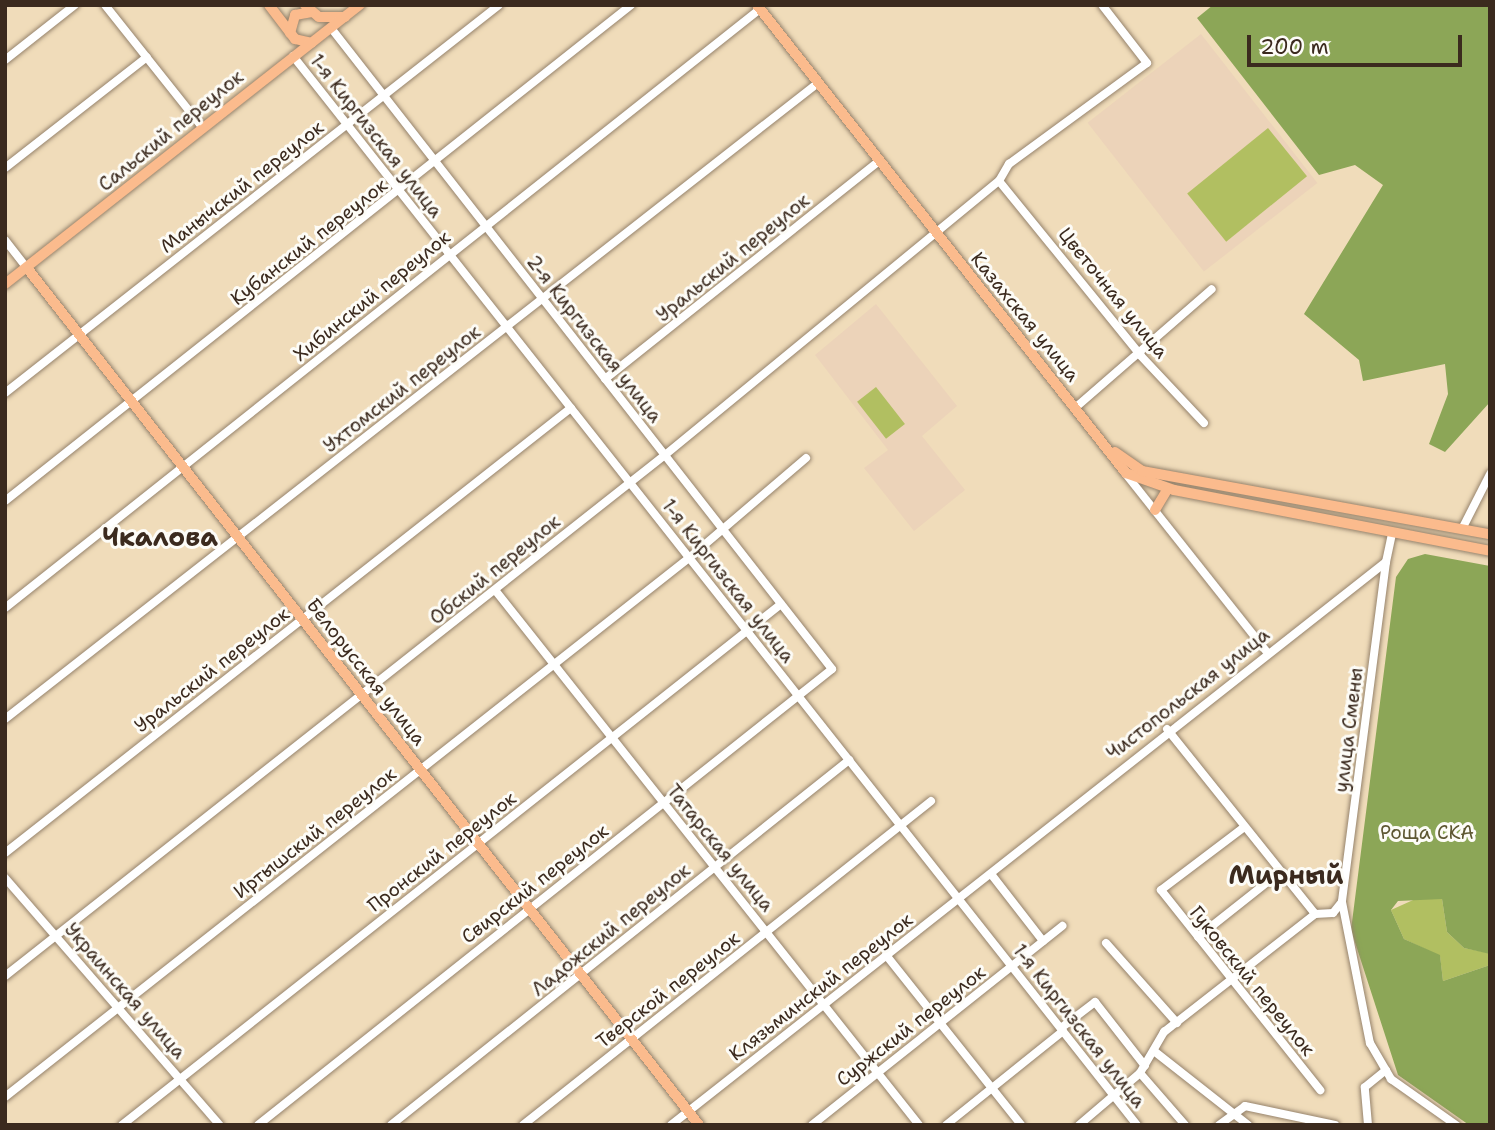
<!DOCTYPE html>
<meta charset="utf-8">
<style>
body{margin:0}
#map{position:relative;width:1495px;height:1130px;overflow:hidden;background:#f0dcba;font-family:"Shantell Sans",sans-serif}
div>[style]{position:absolute}
.built>*{inset:0;background:#ecd3b9;transform-origin:0 0}
.green>*{inset:0;background:#b1bf61;transform-origin:0 0}
.forest>*{inset:0;background:#8ca657}
.roads{filter:drop-shadow(0 0 2px #96836c) drop-shadow(0 0 2px #96836c)}
.minor>*{height:8px;margin:-4px;padding:0 4px;transform-origin:4px;border-radius:4px;background:#fff}
.major>*{height:10px;margin:-5px;padding:0 5px;transform-origin:5px;border-radius:5px;background:#fbbb8d}
span{translate:-50% -50%;white-space:nowrap;text-align:center;line-height:1.15;-webkit-text-stroke:6px #fdfcf7;paint-order:stroke}
.street-label{font-size:19px;color:#3b2a1e}
.park-label{font-size:19px;color:#5e5732}
.district-label{font-size:26px;color:#3b2a1e;font-weight:700}
.frame{position:absolute;inset:0;border:7px solid #3b2a1e;pointer-events:none}
.scale{position:absolute;left:1247px;top:35px;width:215px;height:32px;box-sizing:border-box;border:4px solid #3b2a1e;border-top:0;padding-left:9px;font-size:21px;line-height:24px;white-space:nowrap;color:#3b2a1e;-webkit-text-stroke:5px #fdfcf7;paint-order:stroke}
</style>
<div id="map">
<div class="built">
<i style="left:1201px;top:34px;width:189px;height:144px;rotate:52deg"></i>
<i style="clip-path:polygon(876px 304px,957px 406px,922px 436px,965px 490px,914px 531px,864px 468px,888px 450px,815px 355px)"></i>
</div>
<div class="green">
<i style="left:1268px;top:128px;width:62px;height:104px;rotate:51deg"></i>
<i style="left:876px;top:387px;width:47px;height:24px;rotate:52deg"></i>
<i style="clip-path:polygon(1422px 896px,1442px 899px,1447px 932px,1464px 948px,1489px 953px,1490px 965px,1443px 981px,1440px 956px,1404px 939px,1391px 910px)"></i>
</div>
<div class="forest">
<i style="clip-path:polygon(1213px 5px,1490px 5px,1490px 402px,1445px 452px,1429px 444px,1448px 394px,1445px 364px,1363px 381px,1359px 360px,1304px 314px,1383px 185px,1355px 165px,1319px 175px,1197px 18px)"></i>
<i style="clip-path:polygon(1425px 554px,1490px 566px,1490px 954px,1464px 948px,1447px 932px,1442px 899px,1398px 901px,1391px 910px,1404px 939px,1440px 955px,1443px 981px,1490px 965px,1490px 1125px,1469px 1125px,1398px 1075px,1351px 930px,1396px 577px,1408px 559px)"></i>
</div>
<div class="roads">
<div class="minor">
<i style="left:105px;top:5px;width:157px;rotate:51.5deg"></i>
<i style="left:293px;top:56px;width:1362px;rotate:51.71deg"></i>
<i style="left:5px;top:60px;width:89px;rotate:-38.2deg"></i>
<i style="left:5px;top:168px;width:180px;rotate:-38deg"></i>
<i style="left:999px;top:181px;width:225px;rotate:50.9deg"></i>
<i style="left:1141px;top:356px;width:92px;rotate:46.8deg"></i>
<i style="left:5px;top:240px;width:36px;rotate:52deg"></i>
<i style="left:605px;top:379px;width:350px;rotate:-38.5deg"></i>
<i style="left:5px;top:393px;width:628px;rotate:-38.15deg"></i>
<i style="left:1075px;top:408px;width:181px;rotate:-41deg"></i>
<i style="left:1125px;top:473px;width:227px;rotate:51.6deg"></i>
<i style="left:5px;top:501px;width:799px;rotate:-38.39deg"></i>
<i style="left:1462px;top:529px;width:62px;rotate:-63deg"></i>
<i style="left:1386px;top:562px;width:343px;rotate:97.4deg"></i>
<i style="left:1342px;top:902px;width:144px;rotate:78.8deg"></i>
<i style="left:1370px;top:1043px;width:42px;rotate:59.7deg"></i>
<i style="left:1391px;top:1079px;width:80px;rotate:35.3deg"></i>
<i style="left:495px;top:590px;width:683px;rotate:51.6deg"></i>
<i style="left:5px;top:608px;width:964px;rotate:-38.43deg"></i>
<i style="left:5px;top:719px;width:1032px;rotate:-38.04deg"></i>
<i style="left:1167px;top:729px;width:237px;rotate:51.3deg"></i>
<i style="left:1315px;top:914px;width:18px;rotate:-3deg"></i>
<i style="left:1333px;top:913px;width:14px;rotate:-51deg"></i>
<i style="left:1243px;top:828px;width:103px;rotate:142.9deg"></i>
<i style="left:1161px;top:890px;width:256px;rotate:51.5deg"></i>
<i style="left:5px;top:853px;width:720px;rotate:-38.18deg"></i>
<i style="left:991px;top:874px;width:85px;rotate:52.2deg"></i>
<i style="left:5px;top:878px;width:327px;rotate:49deg"></i>
<i style="left:1198px;top:937px;width:105px;rotate:-38.4deg"></i>
<i style="left:1106px;top:943px;width:107px;rotate:48.4deg"></i>
<i style="left:886px;top:955px;width:217px;rotate:51.5deg"></i>
<i style="left:5px;top:976px;width:841px;rotate:-38.29deg"></i>
<i style="left:665px;top:455px;width:432px;rotate:-39.4deg"></i>
<i style="left:999px;top:181px;width:20px;rotate:-60deg"></i>
<i style="left:1009px;top:164px;width:171px;rotate:-36.2deg"></i>
<i style="left:1147px;top:63px;width:73px;rotate:-127.8deg"></i>
<i style="left:1061px;top:1028px;width:43px;rotate:-37.4deg"></i>
<i style="left:1095px;top:1002px;width:81px;rotate:52deg"></i>
<i style="left:1154px;top:1051px;width:120px;rotate:38.2deg"></i>
<i style="left:1140px;top:1073px;width:69px;rotate:49.1deg"></i>
<i style="left:5px;top:1097px;width:871px;rotate:-38.24deg"></i>
<i style="left:689px;top:558px;width:154px;rotate:-40.5deg"></i>
<i style="left:122px;top:1125px;width:840px;rotate:-38.33deg"></i>
<i style="left:258px;top:1125px;width:733px;rotate:-38.46deg"></i>
<i style="left:832px;top:669px;width:814px;rotate:-128.01deg"></i>
<i style="left:391px;top:1125px;width:586px;rotate:-38.55deg"></i>
<i style="left:523px;top:1125px;width:521px;rotate:-38.45deg"></i>
<i style="left:671px;top:1125px;width:910px;rotate:-38.22deg"></i>
<i style="left:1386px;top:562px;width:29px;rotate:-78deg"></i>
<i style="left:812px;top:1125px;width:320px;rotate:-38.5deg"></i>
<i style="left:946px;top:1125px;width:150px;rotate:-38.8deg"></i>
<i style="left:1079px;top:1125px;width:80px;rotate:-40.4deg"></i>
<i style="left:1140px;top:1073px;width:48px;rotate:-59.7deg"></i>
<i style="left:1164px;top:1032px;width:192px;rotate:-38deg"></i>
<i style="left:1219px;top:1125px;width:32px;rotate:-36deg"></i>
<i style="left:1245px;top:1106px;width:92px;rotate:11.9deg"></i>
<i style="left:1368px;top:1125px;width:38px;rotate:-95deg"></i>
<i style="left:1365px;top:1087px;width:27px;rotate:-39deg"></i>
</div>
<div class="major">
<i style="left:269px;top:5px;width:43px;rotate:52.6deg"></i>
<i style="left:295px;top:39px;width:17px;rotate:13deg"></i>
<i style="left:305px;top:5px;width:18px;rotate:41deg"></i>
<i style="left:319px;top:17px;width:26px"></i>
<i style="left:757px;top:5px;width:596px;rotate:51.75deg"></i>
<i style="left:1126px;top:473px;width:51px;rotate:19.5deg"></i>
<i style="left:1174px;top:490px;width:322px;rotate:10.9deg"></i>
<i style="left:290px;top:33px;width:19px;rotate:-74deg"></i>
<i style="left:295px;top:15px;width:17px;rotate:-10deg"></i>
<i style="left:27px;top:268px;width:1089px;rotate:51.9deg"></i>
<i style="left:5px;top:284px;width:452px;rotate:-38.2deg"></i>
<i style="left:1115px;top:452px;width:33px;rotate:35deg"></i>
<i style="left:1142px;top:471px;width:354px;rotate:10.3deg"></i>
<i style="left:1155px;top:510px;width:23px;rotate:-59deg"></i>
</div>
</div>
<div class="street-label">
<span style="left:171px;top:131px;rotate:-39deg">Сальский переулок</span>
<span style="left:376px;top:136px;rotate:52deg">1-я Киргизская улица</span>
<span style="left:242px;top:187px;rotate:-38deg">Манычский переулок</span>
<span style="left:309px;top:242px;rotate:-38deg">Кубанский переулок</span>
<span style="left:733px;top:258px;rotate:-39deg">Уральский переулок</span>
<span style="left:1113px;top:293px;rotate:51deg">Цветочная улица</span>
<span style="left:372px;top:296px;rotate:-39deg">Хибинский переулок</span>
<span style="left:1025px;top:317px;rotate:51deg">Казахская улица</span>
<span style="left:594px;top:339px;rotate:52deg">2-я Киргизская улица</span>
<span style="left:402px;top:389px;rotate:-38deg">Ухтомский переулок</span>
<span style="left:495px;top:570px;rotate:-39deg">Обский переулок</span>
<span style="left:728px;top:581px;rotate:52deg">1-я Киргизская улица</span>
<span style="left:212px;top:670px;rotate:-38deg">Уральский переулок</span>
<span style="left:366px;top:672px;rotate:52deg">Белорусская улица</span>
<span style="left:1188px;top:694px;rotate:-38deg">Чистопольская улица</span>
<span style="left:1349px;top:730px;rotate:-83deg">улица Смены</span>
<span style="left:315px;top:833px;rotate:-38deg">Иртышский переулок</span>
<span style="left:720px;top:848px;rotate:51deg">Татарская улица</span>
<span style="left:442px;top:852px;rotate:-38deg">Пронский переулок</span>
<span style="left:535px;top:884px;rotate:-38deg">Свирский переулок</span>
<span style="left:611px;top:930px;rotate:-39deg">Ладожский переулок</span>
<span style="left:1252px;top:981px;rotate:51deg">Гуковский переулок</span>
<span style="left:821px;top:987px;rotate:-38deg">Клязьминский переулок</span>
<span style="left:668px;top:990px;rotate:-38deg">Тверской переулок</span>
<span style="left:125px;top:991px;rotate:49deg">Украинская улица</span>
<span style="left:911px;top:1026px;rotate:-38deg">Суржский переулок</span>
<span style="left:1079px;top:1026px;rotate:52deg">1-я Киргизская улица</span>
</div>
<div class="park-label">
<span style="left:1427px;top:833px">Роща СКА</span>
</div>
<div class="district-label">
<span style="left:160px;top:537px">Чкалова</span>
<span style="left:1286px;top:875px">Мирный</span>
</div>
<div class="frame"></div>
<div class="scale">200 m</div>
</div>
